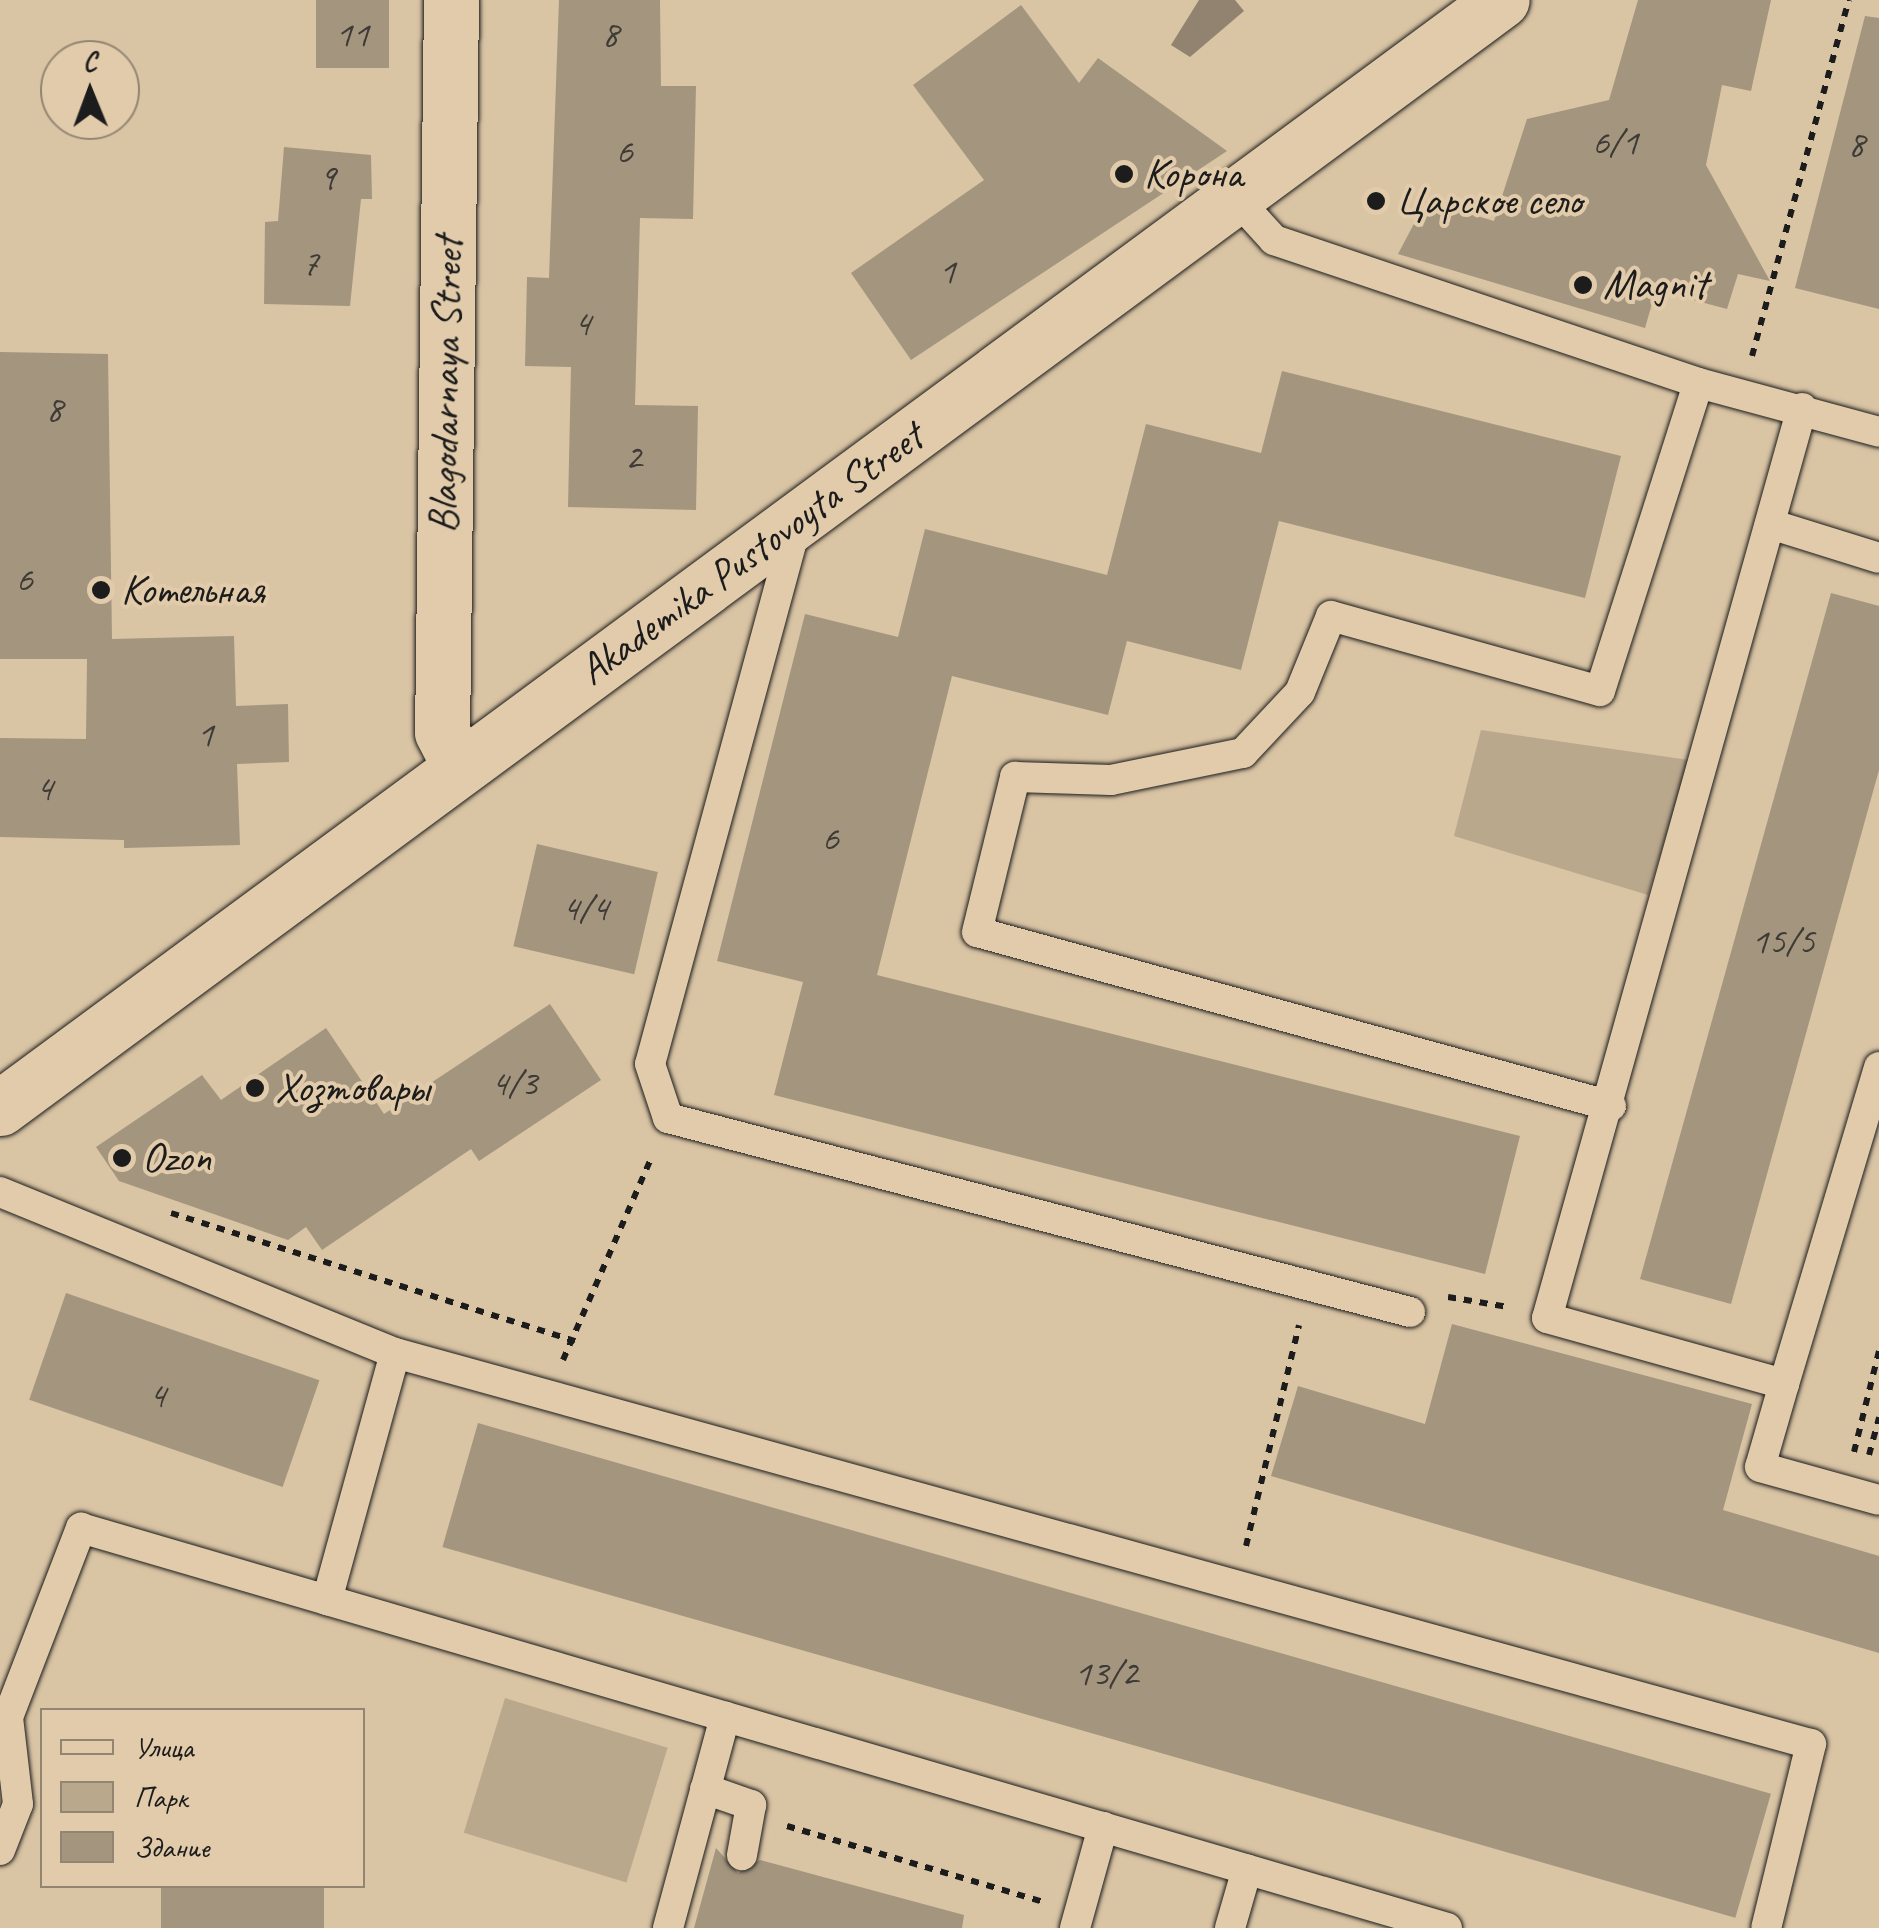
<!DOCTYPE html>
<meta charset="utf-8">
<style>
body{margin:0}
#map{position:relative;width:1879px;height:1928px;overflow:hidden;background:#d9c4a4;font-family:Caveat,sans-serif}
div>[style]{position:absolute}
.green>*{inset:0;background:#baa88d;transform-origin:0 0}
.water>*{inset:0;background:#918370}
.building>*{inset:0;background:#a4957f;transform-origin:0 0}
.path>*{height:6px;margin-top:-3px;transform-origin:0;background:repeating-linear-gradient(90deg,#1c1c1c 0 8px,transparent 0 16px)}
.roads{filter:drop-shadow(0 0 2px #1c1c1c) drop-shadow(0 0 2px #1c1c1c)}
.service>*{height:30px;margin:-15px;padding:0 15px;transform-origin:15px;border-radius:15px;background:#e1cbaa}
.minor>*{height:55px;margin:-27.5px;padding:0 27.5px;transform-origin:27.5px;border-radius:27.5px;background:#e1cbaa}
.dots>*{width:28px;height:28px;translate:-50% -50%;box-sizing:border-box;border:5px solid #e1cbaa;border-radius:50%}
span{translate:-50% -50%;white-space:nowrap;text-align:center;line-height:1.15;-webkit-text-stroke:8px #e1cbaa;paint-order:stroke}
.number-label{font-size:38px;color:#3e3a35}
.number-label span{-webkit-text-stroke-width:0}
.poi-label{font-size:42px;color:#1c1c1c}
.left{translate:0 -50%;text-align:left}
.street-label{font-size:42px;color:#1c1c1c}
.legend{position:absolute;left:40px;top:1708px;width:325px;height:180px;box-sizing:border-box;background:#e1cbaa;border:2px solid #928571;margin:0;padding:12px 18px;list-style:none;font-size:30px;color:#1c1c1c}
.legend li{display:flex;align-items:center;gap:20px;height:50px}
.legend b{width:50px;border:2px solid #928571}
.north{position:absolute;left:40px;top:40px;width:100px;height:100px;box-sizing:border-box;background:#e1cbaa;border:2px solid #928571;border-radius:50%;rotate:359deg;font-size:28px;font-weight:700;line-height:40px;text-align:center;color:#1c1c1c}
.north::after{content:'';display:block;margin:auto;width:35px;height:45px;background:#1c1c1c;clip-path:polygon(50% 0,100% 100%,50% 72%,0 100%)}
</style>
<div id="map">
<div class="green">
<i style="clip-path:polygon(1481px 730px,1689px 760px,1648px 895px,1454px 836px)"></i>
<i style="left:505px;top:1698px;width:170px;height:141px;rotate:17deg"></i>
</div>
<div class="water">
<i style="clip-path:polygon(1199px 0,1235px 0,1244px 11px,1190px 57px,1171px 45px)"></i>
</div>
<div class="building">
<i style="left:316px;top:0;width:73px;height:68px"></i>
<i style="clip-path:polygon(559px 0,660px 0,661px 86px,696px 86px,693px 219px,640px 218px,635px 405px,698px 406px,696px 510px,568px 507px,571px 367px,525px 366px,527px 277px,549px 278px)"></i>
<i style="clip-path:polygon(1638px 0,1771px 0,1751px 91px,1722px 85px,1706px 165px,1770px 281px,1738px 274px,1727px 309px,1656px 290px,1645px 328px,1398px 254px,1426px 201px,1494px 221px,1527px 119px,1609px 100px)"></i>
<i style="clip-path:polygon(1021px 5px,1079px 83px,1098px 58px,1227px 151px,911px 360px,851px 273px,984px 180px,913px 85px)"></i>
<i style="clip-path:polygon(1865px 16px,1879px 18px,1879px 309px,1795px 288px)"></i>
<i style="clip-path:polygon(284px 147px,371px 155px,372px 199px,361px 199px,350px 306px,264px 304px,265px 222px,278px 221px)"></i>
<i style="clip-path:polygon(0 352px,108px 354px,112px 639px,234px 636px,236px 706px,288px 704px,289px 762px,237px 764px,240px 845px,124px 848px,124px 840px,0 837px,0 738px,86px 739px,87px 659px,0 659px)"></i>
<i style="clip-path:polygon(1282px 371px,1621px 456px,1585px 598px,1279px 521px,1241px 670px,1127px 641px,1108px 715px,952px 676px,877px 975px,1520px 1136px,1485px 1274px,774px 1095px,803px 982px,717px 961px,805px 614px,898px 637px,925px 529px,1107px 575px,1146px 424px,1261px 453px)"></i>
<i style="clip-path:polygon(1831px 593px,1879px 606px,1879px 770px,1731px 1304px,1640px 1279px)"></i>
<i style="left:537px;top:844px;width:124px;height:105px;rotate:13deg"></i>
<i style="clip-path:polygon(550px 1004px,601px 1080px,479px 1161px,471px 1149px,322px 1250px,306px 1227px,288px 1240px,119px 1181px,96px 1147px,202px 1075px,221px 1100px,326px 1028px,384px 1114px)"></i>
<i style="left:66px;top:1293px;width:268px;height:113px;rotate:19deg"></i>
<i style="clip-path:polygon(1452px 1324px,1752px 1404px,1723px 1510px,1879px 1556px,1879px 1653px,1271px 1476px,1298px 1386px,1425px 1424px)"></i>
<i style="left:478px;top:1423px;width:1345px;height:129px;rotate:16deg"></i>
<i style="clip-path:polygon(716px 1848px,738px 1873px,760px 1860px,964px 1915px,962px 1928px,694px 1928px)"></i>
<i style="left:161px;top:1886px;width:163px;height:44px"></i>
</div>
<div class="path">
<i style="left:1752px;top:356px;width:369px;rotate:-74.8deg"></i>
<i style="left:171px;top:1213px;width:424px;rotate:17.6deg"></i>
<i style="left:1448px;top:1297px;width:61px;rotate:9.5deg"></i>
<i style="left:563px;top:1360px;width:223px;rotate:-66.4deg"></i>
<i style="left:1854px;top:1452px;width:104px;rotate:-76.1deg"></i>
<i style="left:1869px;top:1455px;width:39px;rotate:-75deg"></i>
<i style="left:1246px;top:1546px;width:227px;rotate:-76.5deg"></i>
<i style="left:787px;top:1826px;width:268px;rotate:16.5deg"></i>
</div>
<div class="roads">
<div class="service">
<i style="left:1233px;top:195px;width:61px;rotate:47.7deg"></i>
<i style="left:1274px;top:240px;width:447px;rotate:18.6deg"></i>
<i style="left:1698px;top:383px;width:188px;rotate:15.1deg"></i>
<i style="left:1802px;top:408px;width:945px;rotate:105.65deg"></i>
<i style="left:1547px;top:1318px;width:246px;rotate:15.6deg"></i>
<i style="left:1784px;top:1384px;width:331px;rotate:-73.3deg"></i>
<i style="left:1770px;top:524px;width:114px;rotate:17.3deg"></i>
<i style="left:796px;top:526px;width:557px;rotate:105.18deg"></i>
<i style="left:650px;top:1064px;width:57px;rotate:71.6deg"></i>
<i style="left:668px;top:1118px;width:767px;rotate:14.65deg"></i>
<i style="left:1611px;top:1106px;width:657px;rotate:-164.65deg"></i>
<i style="left:977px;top:932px;width:160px;rotate:-76.2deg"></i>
<i style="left:1015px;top:777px;width:96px;rotate:1.8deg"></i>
<i style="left:1111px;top:780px;width:135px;rotate:-11.6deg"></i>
<i style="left:1243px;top:753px;width:83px;rotate:-46.9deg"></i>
<i style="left:1300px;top:692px;width:82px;rotate:-67.8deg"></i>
<i style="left:1331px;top:616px;width:279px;rotate:15.6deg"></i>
<i style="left:1600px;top:691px;width:323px;rotate:-72.3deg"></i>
<i style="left:0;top:1192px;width:427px;rotate:22.2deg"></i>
<i style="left:395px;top:1353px;width:1469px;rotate:15.44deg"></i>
<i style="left:1811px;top:1744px;width:189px;rotate:103.7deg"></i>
<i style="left:1784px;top:1384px;width:86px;rotate:106.1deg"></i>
<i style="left:1760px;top:1467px;width:123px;rotate:15.5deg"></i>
<i style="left:327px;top:1600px;width:1167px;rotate:16.32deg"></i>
<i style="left:705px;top:1789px;width:49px;rotate:19.2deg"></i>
<i style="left:751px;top:1805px;width:51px;rotate:100.2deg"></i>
<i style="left:0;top:1850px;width:49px;rotate:-68.6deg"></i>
<i style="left:18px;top:1804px;width:88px;rotate:-96.6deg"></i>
<i style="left:8px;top:1717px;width:203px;rotate:-68.9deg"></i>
<i style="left:81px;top:1528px;width:256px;rotate:16.3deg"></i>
<i style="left:327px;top:1600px;width:256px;rotate:-74.6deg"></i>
<i style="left:668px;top:1928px;width:219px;rotate:-74.9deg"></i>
<i style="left:1075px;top:1928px;width:105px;rotate:-74.5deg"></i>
<i style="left:1230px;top:1928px;width:61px;rotate:-73.9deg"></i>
</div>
<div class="minor">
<i style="left:451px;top:0;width:732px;rotate:90.7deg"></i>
<i style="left:442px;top:732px;width:38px;rotate:63deg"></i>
<i style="left:0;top:1108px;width:1866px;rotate:-36.42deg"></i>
</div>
</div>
<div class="dots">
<i style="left:1124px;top:174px;background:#1c1c1c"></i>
<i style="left:1376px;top:201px;background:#1c1c1c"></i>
<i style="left:1583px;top:285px;background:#1c1c1c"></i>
<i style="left:101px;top:590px;background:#1c1c1c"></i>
<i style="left:255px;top:1088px;background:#1c1c1c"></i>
<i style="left:122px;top:1158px;background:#1c1c1c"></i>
</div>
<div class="number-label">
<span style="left:352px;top:34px">11</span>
<span style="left:610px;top:34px">8</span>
<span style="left:1615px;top:142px">6/1</span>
<span style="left:1856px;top:144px">8</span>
<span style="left:624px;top:151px">6</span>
<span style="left:327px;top:177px">9</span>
<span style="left:310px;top:263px">7</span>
<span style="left:947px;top:271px">1</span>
<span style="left:582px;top:323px">4</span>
<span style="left:54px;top:409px">8</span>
<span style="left:633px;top:457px">2</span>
<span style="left:24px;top:579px">6</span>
<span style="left:205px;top:734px">1</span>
<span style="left:44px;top:788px">4</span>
<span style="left:830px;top:838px">6</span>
<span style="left:585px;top:908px">4/4</span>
<span style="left:1783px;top:941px">15/5</span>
<span style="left:514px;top:1083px">4/3</span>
<span style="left:157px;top:1395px">4</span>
<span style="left:1106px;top:1673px">13/2</span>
</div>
<div class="poi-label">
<span class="left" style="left:1144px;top:174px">Корона</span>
<span class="left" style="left:1396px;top:201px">Царское село</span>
<span class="left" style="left:1603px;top:285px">Magnit</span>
<span class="left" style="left:121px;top:590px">Котельная</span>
<span class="left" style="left:275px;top:1088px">Хозтовары</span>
<span class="left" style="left:142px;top:1158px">Ozon</span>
</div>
<div class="street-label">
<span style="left:446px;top:385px;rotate:-89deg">Blagodarnaya Street</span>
<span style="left:751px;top:554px;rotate:-36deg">Akademika Pustovoyta Street</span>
</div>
<ul class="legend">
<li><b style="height:12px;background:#e1cbaa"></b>Улица</li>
<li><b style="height:28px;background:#baa88d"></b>Парк</li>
<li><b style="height:28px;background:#a4957f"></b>Здание</li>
</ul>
<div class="north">С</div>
</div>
